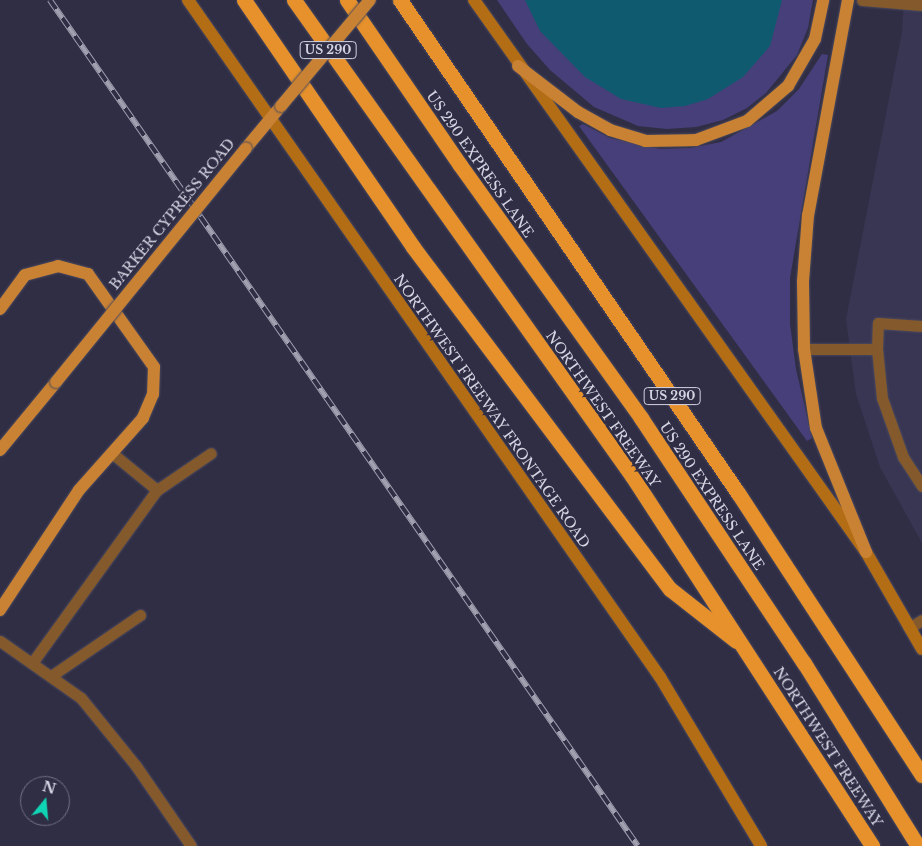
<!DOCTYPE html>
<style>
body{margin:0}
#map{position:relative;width:922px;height:846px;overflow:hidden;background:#302e45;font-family:"Libre Baskerville",serif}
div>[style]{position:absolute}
.built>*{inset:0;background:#383653}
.green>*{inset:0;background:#473f7a}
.water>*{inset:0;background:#105a70}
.roads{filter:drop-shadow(0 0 1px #4a495e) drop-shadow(0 0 1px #4a495e)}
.service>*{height:11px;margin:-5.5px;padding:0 5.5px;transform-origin:5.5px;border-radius:5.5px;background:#84592b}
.secondary>*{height:12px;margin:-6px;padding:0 6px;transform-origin:6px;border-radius:6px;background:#b26d15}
.primary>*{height:12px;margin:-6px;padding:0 6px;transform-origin:6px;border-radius:6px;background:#c98233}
.motorway>*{height:15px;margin:-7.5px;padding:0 7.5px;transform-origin:7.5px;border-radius:7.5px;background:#e6912b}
.rail>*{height:5.5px;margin-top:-2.75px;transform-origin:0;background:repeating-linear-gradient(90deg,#302e45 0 11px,#a1a0b1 0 22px);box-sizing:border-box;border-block:1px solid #a1a0b1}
.bridges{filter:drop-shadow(0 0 1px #4a495e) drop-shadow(0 0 1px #4a495e)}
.primary-bridge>*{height:12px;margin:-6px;padding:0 6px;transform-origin:6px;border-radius:6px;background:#c98233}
span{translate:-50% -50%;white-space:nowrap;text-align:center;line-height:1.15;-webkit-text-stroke:5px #302e45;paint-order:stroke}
.shield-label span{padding:1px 4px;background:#302e45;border:1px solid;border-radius:4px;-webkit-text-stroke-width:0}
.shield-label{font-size:12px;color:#d5d4e3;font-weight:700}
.street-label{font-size:14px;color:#d5d4e3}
.north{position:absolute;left:20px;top:776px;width:50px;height:50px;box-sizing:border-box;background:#302e45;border:1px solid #727084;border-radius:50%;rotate:17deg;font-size:14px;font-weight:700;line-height:20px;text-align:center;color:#d5d4e3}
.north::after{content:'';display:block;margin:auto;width:18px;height:22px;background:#0fd5b4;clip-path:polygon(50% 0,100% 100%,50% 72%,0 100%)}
</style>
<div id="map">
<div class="built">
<i style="clip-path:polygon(904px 0,922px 0,922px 543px,880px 467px,856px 394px,846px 319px,902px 32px)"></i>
</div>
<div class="green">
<i style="clip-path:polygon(497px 0,813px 0,808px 28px,797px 55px,766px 93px,747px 108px,723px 120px,696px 127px,667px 129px,638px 126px,594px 107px,550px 70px,527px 44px)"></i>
<i style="clip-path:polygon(822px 54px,828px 55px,790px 278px,790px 324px,796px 369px,812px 438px,807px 441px,579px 126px,583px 124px,610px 138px,660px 149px,690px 148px,721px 142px,777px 111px,799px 89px)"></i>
</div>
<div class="water">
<i style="clip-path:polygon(525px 0,782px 0,770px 46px,743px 77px,708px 99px,685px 106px,661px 108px,621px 99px,585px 77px,540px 31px)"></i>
</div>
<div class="roads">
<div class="service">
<i style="left:862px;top:0;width:60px;rotate:4.8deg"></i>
<i style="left:804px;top:349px;width:73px"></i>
<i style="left:877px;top:349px;width:26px;rotate:-88deg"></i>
<i style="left:878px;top:323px;width:44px;rotate:3.9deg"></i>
<i style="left:877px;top:349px;width:49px;rotate:84.2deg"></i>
<i style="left:882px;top:398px;width:63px;rotate:70.4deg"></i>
<i style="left:903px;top:457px;width:35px;rotate:57deg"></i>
<i style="left:157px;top:490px;width:65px;rotate:-34.4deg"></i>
<i style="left:909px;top:628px;width:15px;rotate:-32deg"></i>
<i style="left:0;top:641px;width:99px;rotate:35.1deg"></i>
<i style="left:81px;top:698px;width:87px;rotate:51deg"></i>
<i style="left:136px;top:766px;width:97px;rotate:55.5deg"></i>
<i style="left:32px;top:663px;width:213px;rotate:-54.2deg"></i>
<i style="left:157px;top:490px;width:58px;rotate:-140.6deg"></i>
<i style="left:51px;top:676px;width:108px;rotate:-34.4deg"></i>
</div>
<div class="secondary">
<i style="left:188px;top:0;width:825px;rotate:55.12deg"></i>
<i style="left:660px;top:677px;width:197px;rotate:59.1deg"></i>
<i style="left:474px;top:0;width:677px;rotate:54.62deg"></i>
<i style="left:866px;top:552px;width:112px;rotate:60deg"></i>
</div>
<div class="primary">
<i style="left:848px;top:0;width:219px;rotate:100.5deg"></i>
<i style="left:808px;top:215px;width:67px;rotate:94.3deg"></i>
<i style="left:803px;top:282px;width:67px;rotate:89.1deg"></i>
<i style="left:804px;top:349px;width:80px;rotate:81.4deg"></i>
<i style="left:816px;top:428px;width:134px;rotate:68deg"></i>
<i style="left:518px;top:66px;width:76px;rotate:37.5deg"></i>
<i style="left:578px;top:112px;width:37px;rotate:29deg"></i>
<i style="left:610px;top:130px;width:37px;rotate:17deg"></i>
<i style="left:645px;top:141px;width:51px;rotate:-1.1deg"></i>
<i style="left:696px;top:140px;width:54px;rotate:-20.4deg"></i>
<i style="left:747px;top:121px;width:54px;rotate:-40.5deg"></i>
<i style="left:788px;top:86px;width:54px;rotate:-60.1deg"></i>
<i style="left:815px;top:39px;width:40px;rotate:-78deg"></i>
<i style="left:246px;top:148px;width:55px;rotate:-50.2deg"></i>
<i style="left:0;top:309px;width:42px;rotate:-53.7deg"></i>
<i style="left:25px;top:275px;width:34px;rotate:-15deg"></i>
<i style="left:58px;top:266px;width:31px;rotate:15deg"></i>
<i style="left:88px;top:274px;width:114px;rotate:54.6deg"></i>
<i style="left:154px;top:367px;width:27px;rotate:92deg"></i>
<i style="left:153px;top:394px;width:26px;rotate:113deg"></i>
<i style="left:143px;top:418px;width:96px;rotate:131.6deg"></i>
<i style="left:79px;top:490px;width:144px;rotate:123.4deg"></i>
<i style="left:0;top:450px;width:88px;rotate:-50.5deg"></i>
</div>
<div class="motorway">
<i style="left:244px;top:0;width:299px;rotate:55.6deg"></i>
<i style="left:413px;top:247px;width:428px;rotate:53.1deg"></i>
<i style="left:670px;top:589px;width:84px;rotate:38.2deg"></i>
<i style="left:294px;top:0;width:584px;rotate:54.62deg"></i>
<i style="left:632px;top:476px;width:441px;rotate:57deg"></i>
<i style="left:347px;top:0;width:200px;rotate:55.6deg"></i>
<i style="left:460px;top:165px;width:311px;rotate:54.4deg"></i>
<i style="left:641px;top:418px;width:294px;rotate:56.4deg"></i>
<i style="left:804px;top:663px;width:216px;rotate:58.1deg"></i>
<i style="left:400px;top:0;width:598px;rotate:55.57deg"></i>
<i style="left:738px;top:493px;width:337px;rotate:56.9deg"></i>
</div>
</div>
<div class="rail">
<i style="left:50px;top:0;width:1030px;rotate:55.2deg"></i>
</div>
<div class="bridges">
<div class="primary-bridge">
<i style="left:281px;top:106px;width:138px;rotate:-50deg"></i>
<i style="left:56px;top:382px;width:301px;rotate:-50.9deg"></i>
</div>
</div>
<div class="shield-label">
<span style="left:328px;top:50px">US 290</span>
<span style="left:672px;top:396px">US 290</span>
</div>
<div class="street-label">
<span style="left:480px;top:164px;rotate:55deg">US 290 EXPRESS LANE</span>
<span style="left:172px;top:214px;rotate:-51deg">BARKER CYPRESS ROAD</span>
<span style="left:603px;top:409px;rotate:55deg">NORTHWEST FREEWAY</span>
<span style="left:492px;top:411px;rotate:55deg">NORTHWEST FREEWAY FRONTAGE ROAD</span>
<span style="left:712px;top:496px;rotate:56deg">US 290 EXPRESS LANE</span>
<span style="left:828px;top:747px;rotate:57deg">NORTHWEST FREEWAY</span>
</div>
<div class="north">N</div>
</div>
